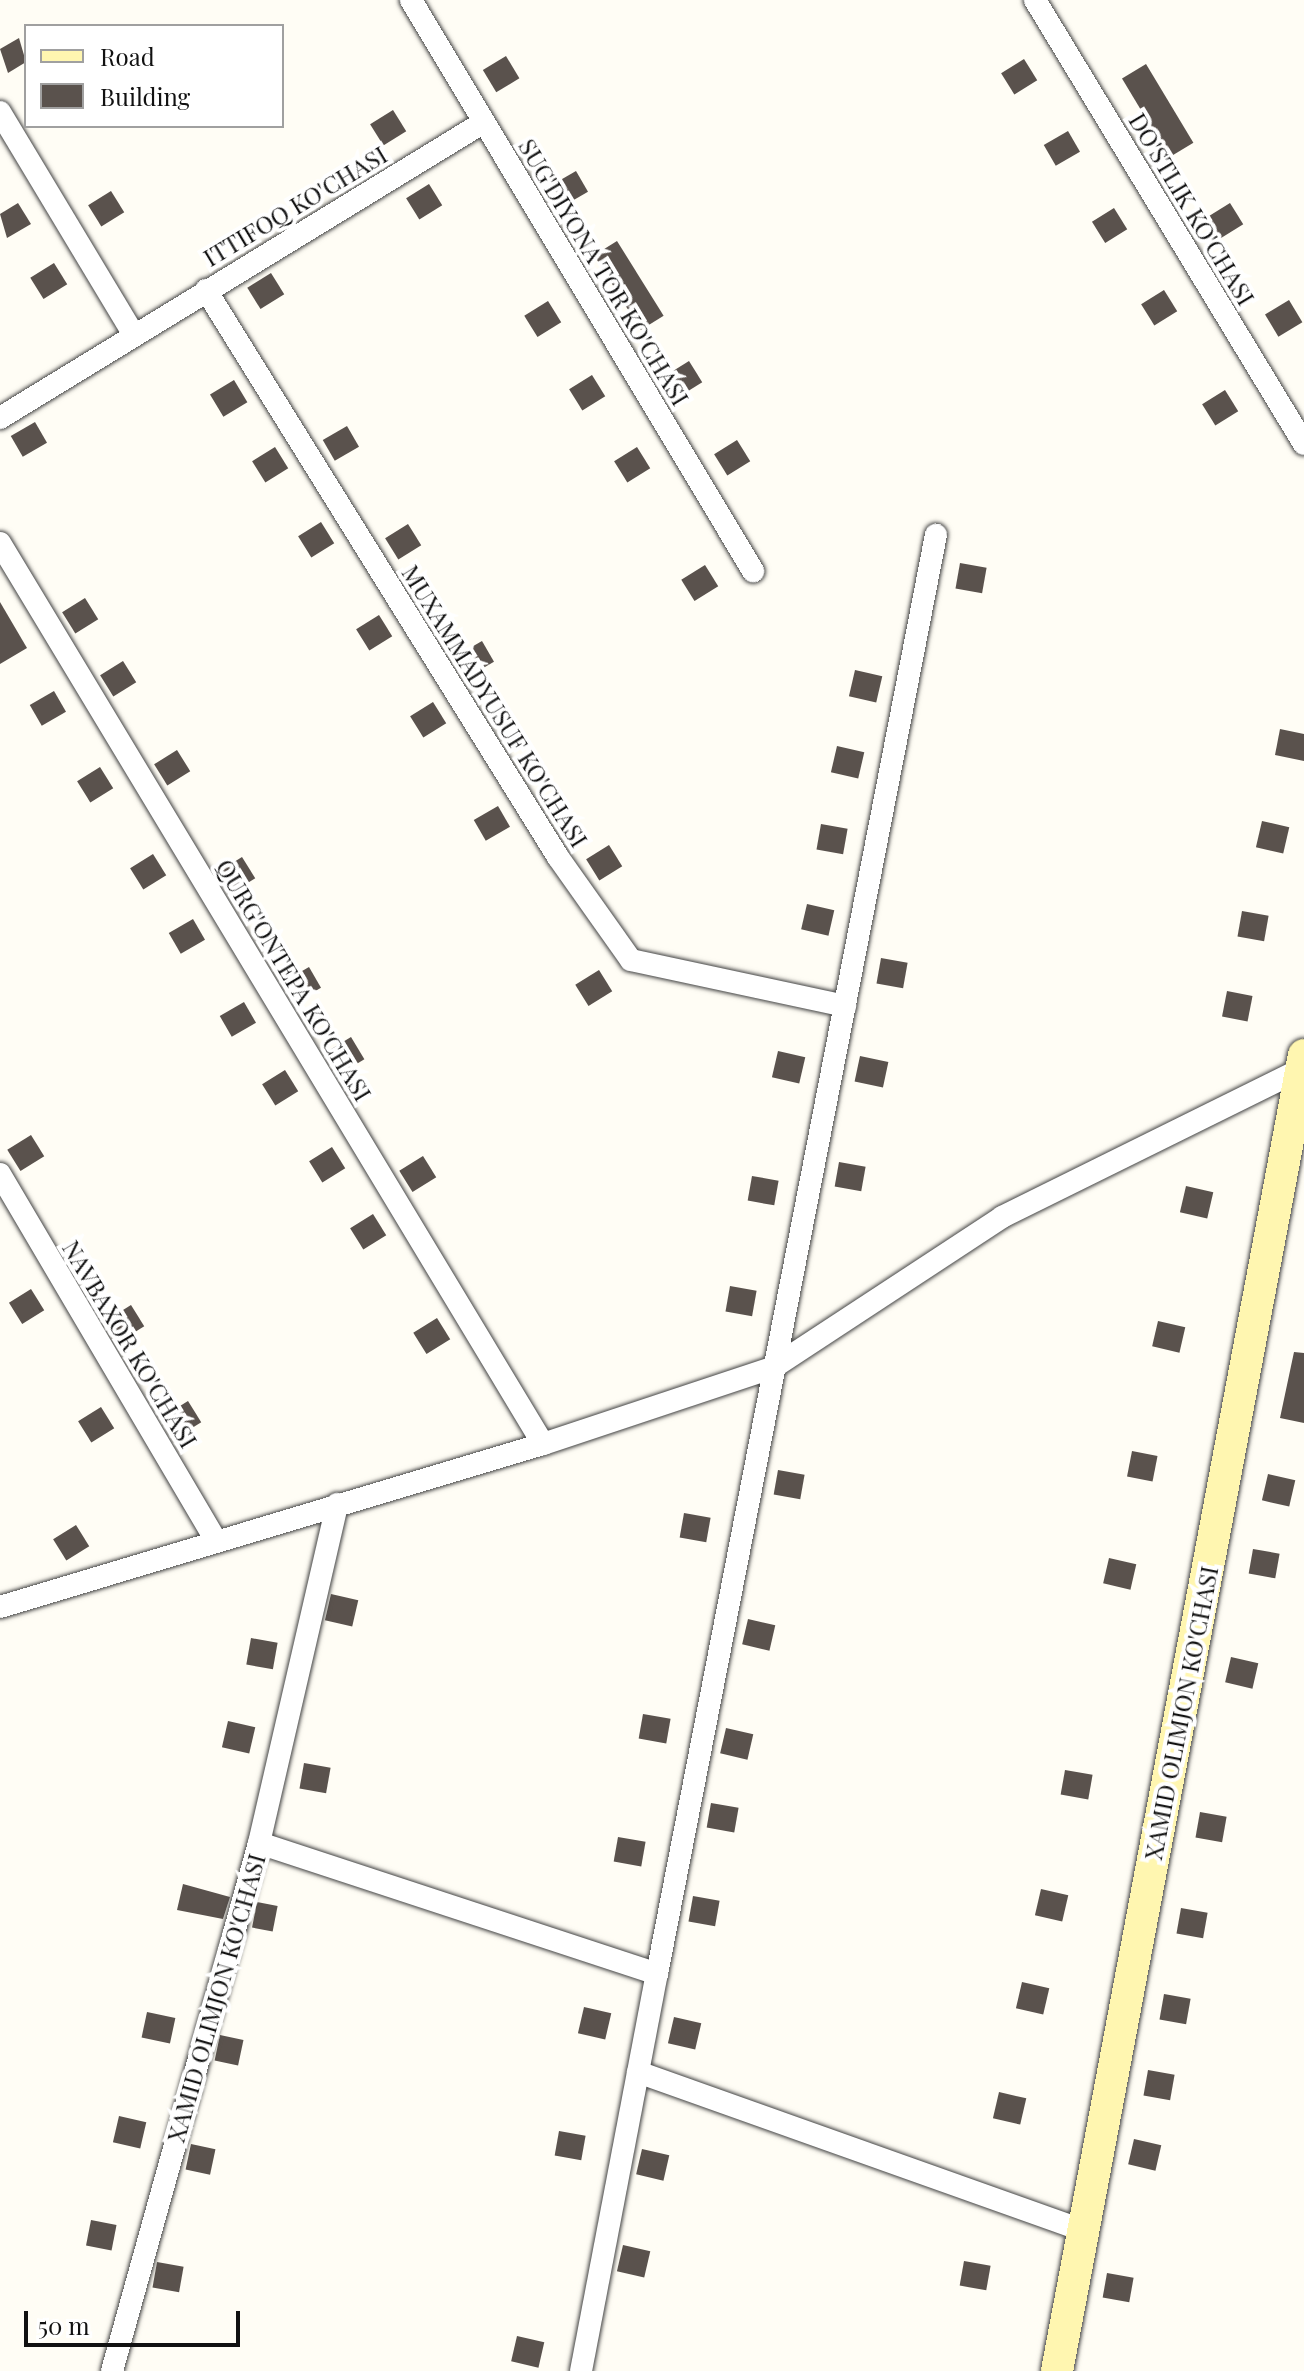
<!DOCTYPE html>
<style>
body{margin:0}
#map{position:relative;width:1304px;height:2371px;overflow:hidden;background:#fffdf5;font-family:"Playfair Display",serif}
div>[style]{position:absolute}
.building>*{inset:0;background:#5a524d;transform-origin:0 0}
.roads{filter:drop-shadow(0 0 2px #444) drop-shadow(0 0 2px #444)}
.street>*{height:22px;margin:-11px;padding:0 11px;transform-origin:11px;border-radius:11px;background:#fff}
.secondary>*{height:32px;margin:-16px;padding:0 16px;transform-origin:16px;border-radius:16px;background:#fff6b0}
span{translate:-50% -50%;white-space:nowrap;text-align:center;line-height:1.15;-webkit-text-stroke:8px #fff;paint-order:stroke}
.street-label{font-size:24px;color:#111}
.legend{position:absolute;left:24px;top:24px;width:260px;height:104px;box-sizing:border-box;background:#fff;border:2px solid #a0a0a0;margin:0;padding:10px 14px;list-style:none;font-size:24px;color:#111}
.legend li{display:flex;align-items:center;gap:16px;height:40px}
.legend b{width:40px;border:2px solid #a0a0a0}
.scale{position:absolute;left:24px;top:2311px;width:216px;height:36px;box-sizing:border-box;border:4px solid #111;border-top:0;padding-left:10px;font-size:24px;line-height:28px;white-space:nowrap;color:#111;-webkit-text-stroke:6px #fff;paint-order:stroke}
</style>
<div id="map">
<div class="building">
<i style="clip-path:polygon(19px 38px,26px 62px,8px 73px,0 49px)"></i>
<i style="left:506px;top:56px;width:26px;height:27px;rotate:59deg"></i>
<i style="left:1024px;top:59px;width:25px;height:27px;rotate:58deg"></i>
<i style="left:1146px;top:64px;width:92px;height:28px;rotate:59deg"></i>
<i style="left:393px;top:110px;width:25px;height:27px;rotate:58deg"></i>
<i style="left:1068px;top:131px;width:24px;height:28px;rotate:60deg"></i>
<i style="left:576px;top:171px;width:24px;height:28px;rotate:60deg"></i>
<i style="left:429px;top:184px;width:25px;height:27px;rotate:58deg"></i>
<i style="left:111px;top:191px;width:25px;height:27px;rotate:58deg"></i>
<i style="clip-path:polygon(18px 203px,31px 224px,7px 238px,0 214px)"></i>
<i style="left:1230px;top:203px;width:25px;height:28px;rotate:58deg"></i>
<i style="left:1114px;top:208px;width:25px;height:26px;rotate:58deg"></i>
<i style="left:617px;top:241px;width:88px;height:27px;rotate:58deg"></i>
<i style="left:54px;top:263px;width:25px;height:28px;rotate:58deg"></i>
<i style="left:271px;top:273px;width:25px;height:28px;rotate:58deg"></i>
<i style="left:1164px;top:290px;width:25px;height:27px;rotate:58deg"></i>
<i style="left:1289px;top:300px;width:26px;height:28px;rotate:59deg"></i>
<i style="left:548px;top:301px;width:25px;height:28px;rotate:58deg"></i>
<i style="left:689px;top:361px;width:25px;height:27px;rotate:58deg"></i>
<i style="left:592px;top:375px;width:25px;height:27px;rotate:58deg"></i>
<i style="left:234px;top:380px;width:26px;height:28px;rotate:59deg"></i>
<i style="left:1225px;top:390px;width:25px;height:27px;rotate:58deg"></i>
<i style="left:35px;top:422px;width:24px;height:28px;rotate:60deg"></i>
<i style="left:347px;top:426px;width:24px;height:28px;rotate:60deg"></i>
<i style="left:737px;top:440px;width:25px;height:27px;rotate:58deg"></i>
<i style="left:275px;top:447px;width:25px;height:27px;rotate:58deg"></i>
<i style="left:637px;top:447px;width:25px;height:27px;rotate:58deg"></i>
<i style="left:321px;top:522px;width:25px;height:27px;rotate:58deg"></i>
<i style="left:408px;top:524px;width:25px;height:27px;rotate:58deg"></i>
<i style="left:960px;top:563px;width:27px;height:26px;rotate:10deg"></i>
<i style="left:705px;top:565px;width:25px;height:28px;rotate:58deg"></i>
<i style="left:85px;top:598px;width:25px;height:27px;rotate:58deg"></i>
<i style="clip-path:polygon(0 602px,27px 648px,0 664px)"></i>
<i style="left:379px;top:615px;width:25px;height:27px;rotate:58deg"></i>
<i style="left:482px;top:641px;width:24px;height:28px;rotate:60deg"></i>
<i style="left:123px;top:661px;width:25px;height:27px;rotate:58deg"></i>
<i style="left:855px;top:670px;width:28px;height:27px;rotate:13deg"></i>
<i style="left:54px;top:691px;width:24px;height:28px;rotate:60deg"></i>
<i style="left:433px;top:702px;width:25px;height:27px;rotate:58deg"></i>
<i style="clip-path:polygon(1280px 729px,1304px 734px,1304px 761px,1275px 755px)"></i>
<i style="left:837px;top:746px;width:28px;height:27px;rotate:13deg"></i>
<i style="left:177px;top:750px;width:25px;height:27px;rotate:58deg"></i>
<i style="left:100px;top:767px;width:25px;height:27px;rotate:58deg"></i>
<i style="left:498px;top:806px;width:24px;height:28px;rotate:60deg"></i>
<i style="left:1262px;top:821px;width:28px;height:27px;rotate:13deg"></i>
<i style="left:821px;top:824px;width:27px;height:26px;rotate:10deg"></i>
<i style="left:609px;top:845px;width:25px;height:27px;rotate:58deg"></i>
<i style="left:153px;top:854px;width:25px;height:27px;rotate:58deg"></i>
<i style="left:242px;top:857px;width:25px;height:27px;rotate:58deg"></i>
<i style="left:807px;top:904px;width:28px;height:26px;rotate:13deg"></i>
<i style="left:1242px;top:911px;width:27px;height:26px;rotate:10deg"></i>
<i style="left:193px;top:919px;width:24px;height:28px;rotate:60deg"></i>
<i style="left:881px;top:958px;width:27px;height:26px;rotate:10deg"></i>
<i style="left:309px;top:967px;width:24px;height:28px;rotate:60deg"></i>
<i style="left:599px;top:970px;width:25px;height:28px;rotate:58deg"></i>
<i style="left:1227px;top:991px;width:26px;height:26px;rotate:11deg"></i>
<i style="left:244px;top:1002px;width:24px;height:28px;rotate:60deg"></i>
<i style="left:351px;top:1037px;width:26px;height:27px;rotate:59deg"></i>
<i style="left:778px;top:1051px;width:28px;height:27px;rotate:13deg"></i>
<i style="left:860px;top:1056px;width:29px;height:26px;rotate:12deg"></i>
<i style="left:285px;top:1070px;width:25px;height:27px;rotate:58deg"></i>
<i style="left:31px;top:1135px;width:25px;height:28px;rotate:58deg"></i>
<i style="left:332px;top:1147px;width:25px;height:27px;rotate:58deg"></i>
<i style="left:423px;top:1156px;width:25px;height:28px;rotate:58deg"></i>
<i style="left:839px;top:1162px;width:27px;height:25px;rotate:10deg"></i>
<i style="left:752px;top:1176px;width:27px;height:25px;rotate:10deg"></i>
<i style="left:1186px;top:1186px;width:28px;height:27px;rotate:13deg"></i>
<i style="left:373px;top:1214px;width:25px;height:27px;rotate:58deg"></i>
<i style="left:730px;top:1286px;width:27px;height:26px;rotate:10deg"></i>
<i style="left:31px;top:1289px;width:25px;height:26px;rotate:58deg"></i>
<i style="left:131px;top:1305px;width:25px;height:27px;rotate:58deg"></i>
<i style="left:437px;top:1318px;width:25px;height:28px;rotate:58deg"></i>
<i style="left:1158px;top:1321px;width:28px;height:26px;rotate:13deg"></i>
<i style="clip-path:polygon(1294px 1352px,1304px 1353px,1304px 1423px,1280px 1418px)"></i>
<i style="left:188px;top:1401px;width:25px;height:28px;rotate:58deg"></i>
<i style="left:101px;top:1407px;width:25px;height:27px;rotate:58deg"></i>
<i style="left:1132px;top:1451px;width:26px;height:26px;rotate:11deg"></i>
<i style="left:778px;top:1470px;width:27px;height:25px;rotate:10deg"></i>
<i style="left:1268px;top:1474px;width:28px;height:27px;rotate:13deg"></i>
<i style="left:684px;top:1513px;width:27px;height:25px;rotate:10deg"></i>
<i style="left:76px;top:1525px;width:25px;height:27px;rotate:58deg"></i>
<i style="left:1253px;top:1549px;width:27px;height:25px;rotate:10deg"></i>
<i style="left:1109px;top:1558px;width:28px;height:26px;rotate:13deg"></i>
<i style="left:331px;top:1594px;width:28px;height:27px;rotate:13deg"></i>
<i style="left:748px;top:1619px;width:28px;height:26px;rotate:13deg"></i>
<i style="left:251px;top:1638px;width:27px;height:27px;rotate:10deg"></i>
<i style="left:1231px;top:1657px;width:28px;height:26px;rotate:13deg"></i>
<i style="left:643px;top:1714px;width:28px;height:25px;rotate:10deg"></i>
<i style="left:228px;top:1721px;width:28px;height:27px;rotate:13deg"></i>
<i style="left:726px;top:1728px;width:28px;height:26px;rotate:13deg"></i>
<i style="left:304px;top:1763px;width:27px;height:26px;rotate:10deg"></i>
<i style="left:1065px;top:1770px;width:28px;height:25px;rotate:10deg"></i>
<i style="left:711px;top:1803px;width:28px;height:25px;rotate:10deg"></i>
<i style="left:1200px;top:1812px;width:27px;height:26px;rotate:10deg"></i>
<i style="left:618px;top:1837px;width:28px;height:25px;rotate:10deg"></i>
<i style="clip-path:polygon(183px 1884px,230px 1897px,223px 1919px,177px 1910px)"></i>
<i style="left:1041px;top:1889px;width:28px;height:27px;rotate:13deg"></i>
<i style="left:693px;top:1896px;width:27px;height:26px;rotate:10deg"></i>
<i style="left:257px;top:1902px;width:21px;height:26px;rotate:11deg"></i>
<i style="left:1181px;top:1908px;width:27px;height:26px;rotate:10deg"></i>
<i style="left:1022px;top:1982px;width:28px;height:27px;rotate:13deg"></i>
<i style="left:1164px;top:1994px;width:27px;height:26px;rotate:10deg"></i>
<i style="left:584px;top:2007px;width:28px;height:27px;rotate:13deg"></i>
<i style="left:147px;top:2012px;width:29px;height:26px;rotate:12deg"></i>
<i style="left:674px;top:2017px;width:28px;height:27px;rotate:13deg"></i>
<i style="left:220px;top:2035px;width:24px;height:26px;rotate:12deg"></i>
<i style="left:1148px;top:2070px;width:27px;height:26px;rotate:10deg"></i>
<i style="left:999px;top:2092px;width:28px;height:27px;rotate:13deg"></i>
<i style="left:119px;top:2116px;width:28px;height:27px;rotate:13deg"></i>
<i style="left:559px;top:2131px;width:27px;height:25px;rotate:10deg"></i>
<i style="left:1134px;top:2139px;width:28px;height:26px;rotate:13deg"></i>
<i style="left:191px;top:2144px;width:25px;height:26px;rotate:12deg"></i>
<i style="left:642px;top:2149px;width:28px;height:26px;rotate:13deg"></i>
<i style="left:91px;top:2220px;width:26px;height:26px;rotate:11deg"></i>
<i style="left:623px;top:2245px;width:28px;height:27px;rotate:13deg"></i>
<i style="left:964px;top:2261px;width:27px;height:25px;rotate:10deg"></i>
<i style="left:157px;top:2262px;width:27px;height:26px;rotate:10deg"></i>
<i style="left:1107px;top:2273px;width:27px;height:25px;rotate:10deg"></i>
<i style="left:517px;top:2336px;width:28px;height:26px;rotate:13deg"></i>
</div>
<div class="roads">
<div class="street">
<i style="left:411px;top:0;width:666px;rotate:59.08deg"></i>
<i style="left:1035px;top:0;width:519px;rotate:58.79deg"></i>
<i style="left:0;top:112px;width:258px;rotate:59deg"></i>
<i style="left:206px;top:290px;width:667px;rotate:58.17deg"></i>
<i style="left:558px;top:857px;width:126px;rotate:54.7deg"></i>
<i style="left:631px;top:960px;width:219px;rotate:12.1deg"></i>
<i style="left:0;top:418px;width:567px;rotate:-31.45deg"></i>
<i style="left:0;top:543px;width:1052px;rotate:58.92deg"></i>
<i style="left:543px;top:1444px;width:243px;rotate:-18.4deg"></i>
<i style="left:774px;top:1367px;width:273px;rotate:-33.3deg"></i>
<i style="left:1002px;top:1217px;width:334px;rotate:-26.3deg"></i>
<i style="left:0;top:1174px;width:426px;rotate:59.5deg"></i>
<i style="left:0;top:1607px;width:567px;rotate:-16.71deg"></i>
<i style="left:259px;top:1843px;width:348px;rotate:-77deg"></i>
<i style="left:638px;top:2072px;width:474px;rotate:19.6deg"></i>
<i style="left:112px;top:2371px;width:548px;rotate:-74.44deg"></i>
<i style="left:259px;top:1843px;width:419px;rotate:18.2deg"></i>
<i style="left:657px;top:1974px;width:1466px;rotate:-79.03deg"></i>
<i style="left:581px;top:2371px;width:404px;rotate:-79.2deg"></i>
</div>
<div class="secondary">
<i style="left:1057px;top:2371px;width:1339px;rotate:-79.37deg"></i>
</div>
</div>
<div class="street-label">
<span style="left:295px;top:206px;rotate:-31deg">ITTIFOQ KO'CHASI</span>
<span style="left:1192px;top:209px;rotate:59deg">DO'STLIK KO'CHASI</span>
<span style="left:604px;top:272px;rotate:59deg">SUG'DIYONA TOR KO'CHASI</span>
<span style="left:495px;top:706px;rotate:58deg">MUXAMMADYUSUF KO'CHASI</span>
<span style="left:294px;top:980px;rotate:59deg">QURG'ONTEPA KO'CHASI</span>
<span style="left:130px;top:1344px;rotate:59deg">NAVBAXOR KO'CHASI</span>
<span style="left:1181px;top:1713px;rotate:-79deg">XAMID OLIMJON KO'CHASI</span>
<span style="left:216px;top:1998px;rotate:-74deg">XAMID OLIMJON KO'CHASI</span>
</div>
<ul class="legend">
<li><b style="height:10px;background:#fff6b0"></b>Road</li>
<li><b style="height:22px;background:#5a524d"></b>Building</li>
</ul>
<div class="scale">50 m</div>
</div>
